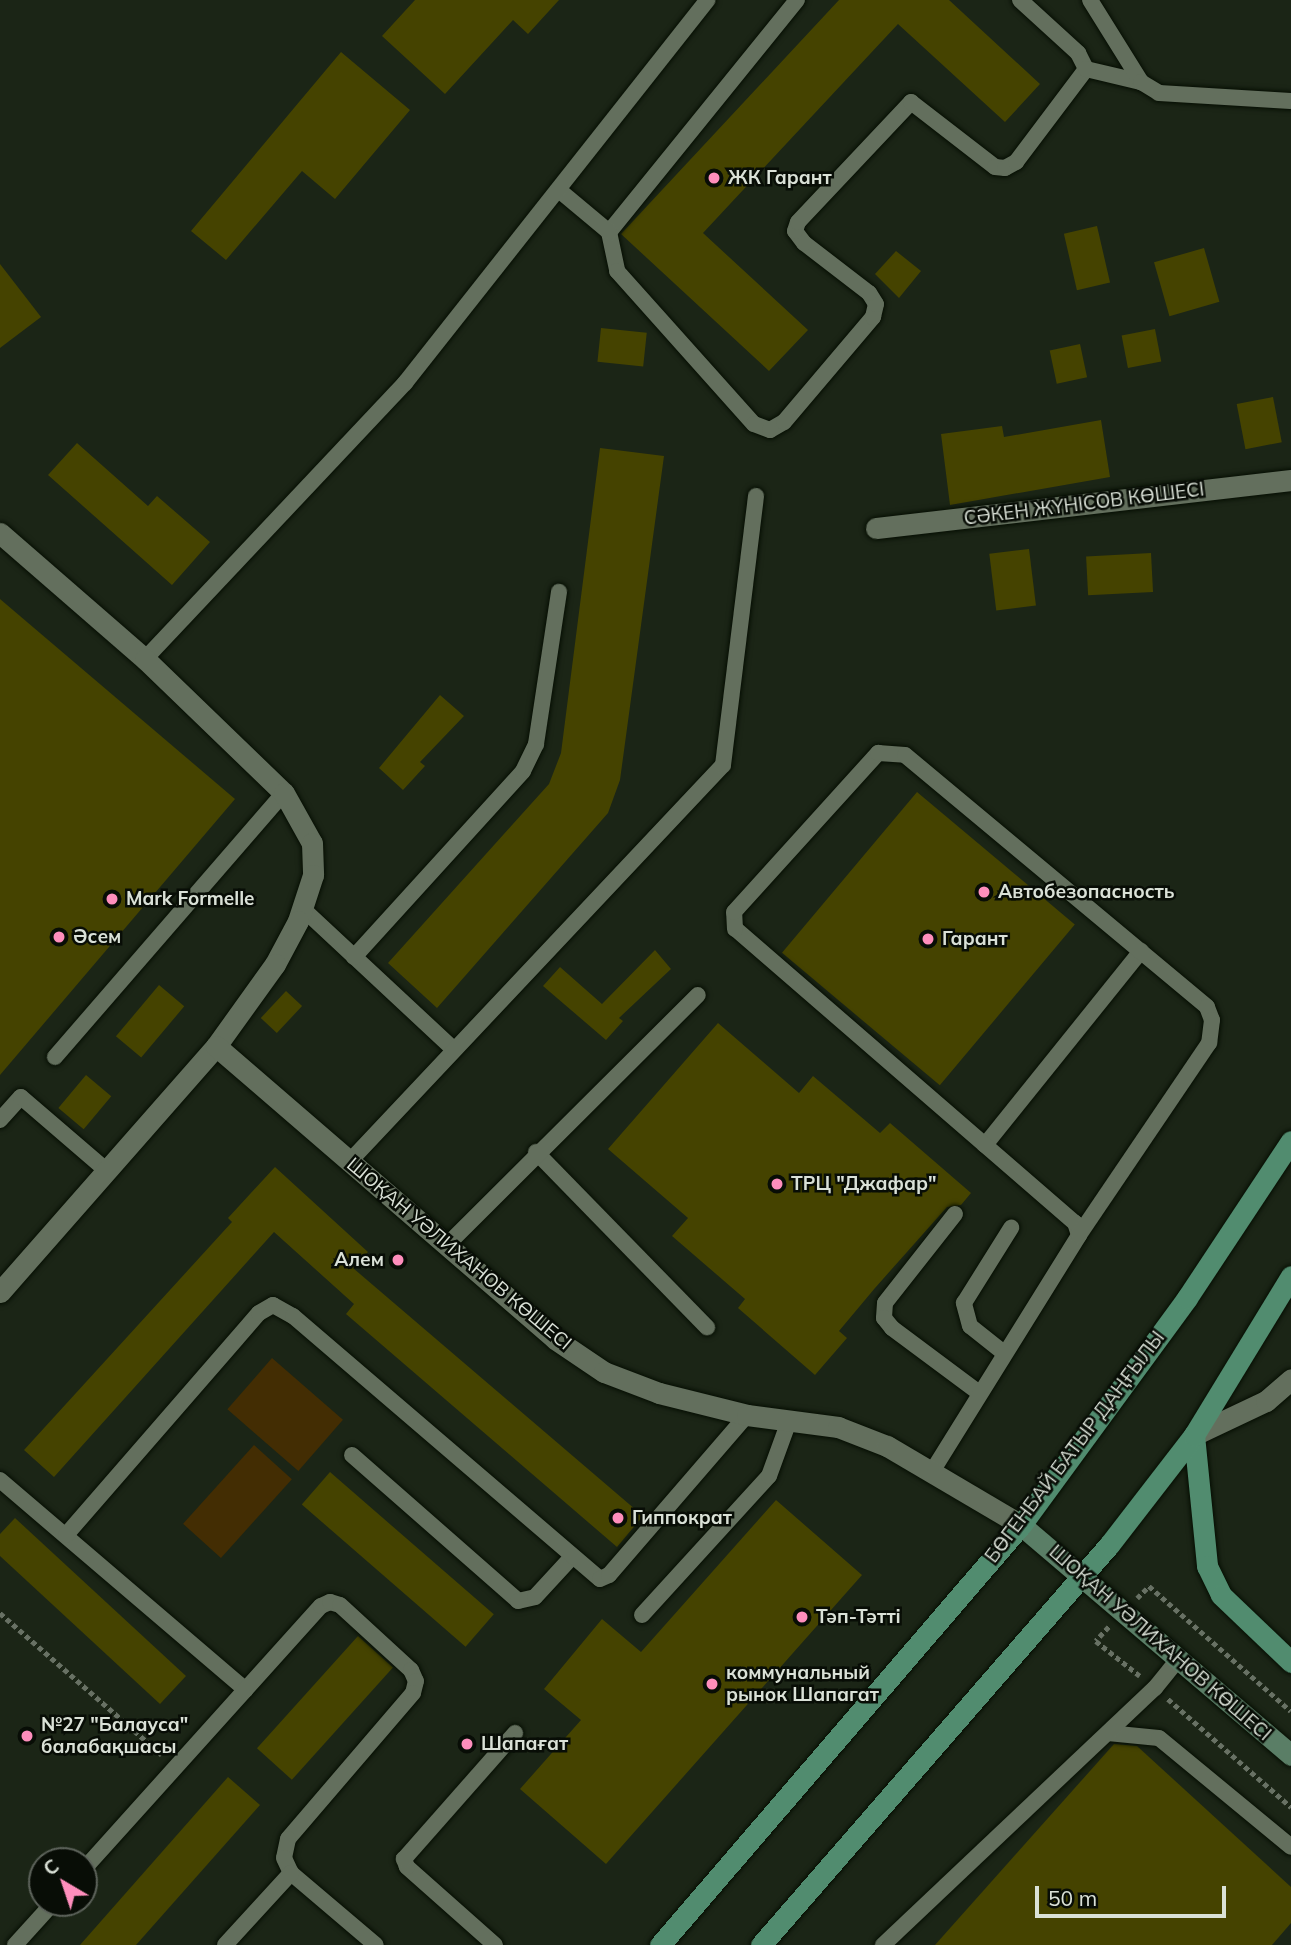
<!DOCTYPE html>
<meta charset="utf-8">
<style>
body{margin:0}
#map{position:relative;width:1291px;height:1945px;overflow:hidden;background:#1b2516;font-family:Mulish,sans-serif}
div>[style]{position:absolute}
.green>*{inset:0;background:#432d03;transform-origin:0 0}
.building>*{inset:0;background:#454300;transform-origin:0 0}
.path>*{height:4.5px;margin-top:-2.25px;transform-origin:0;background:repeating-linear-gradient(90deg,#687164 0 5px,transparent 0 8.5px)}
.roads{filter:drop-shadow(0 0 2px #060e03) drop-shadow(0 0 2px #060e03)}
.service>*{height:16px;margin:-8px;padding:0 8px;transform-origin:8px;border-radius:8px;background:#636f5d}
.minor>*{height:21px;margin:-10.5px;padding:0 10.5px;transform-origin:10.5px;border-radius:10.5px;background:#636f5d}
.tertiary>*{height:21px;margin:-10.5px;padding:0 10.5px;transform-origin:10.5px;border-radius:10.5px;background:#636f5d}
.secondary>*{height:21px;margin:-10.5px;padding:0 10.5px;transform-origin:10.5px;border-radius:10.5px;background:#5a7e66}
.primary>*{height:21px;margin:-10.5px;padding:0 10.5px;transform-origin:10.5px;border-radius:10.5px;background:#518c6f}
.dots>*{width:19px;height:19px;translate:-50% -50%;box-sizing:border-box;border:4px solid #080d06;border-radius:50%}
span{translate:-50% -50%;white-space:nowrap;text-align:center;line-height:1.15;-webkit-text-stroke:5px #080d06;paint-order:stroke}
.poi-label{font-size:19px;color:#dae1d7;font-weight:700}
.left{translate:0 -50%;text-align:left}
.right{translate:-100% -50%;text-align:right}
.street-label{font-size:19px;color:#dae1d7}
.north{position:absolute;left:28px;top:1847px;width:70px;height:70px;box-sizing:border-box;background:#080d06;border:2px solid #5c625a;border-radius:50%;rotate:321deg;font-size:19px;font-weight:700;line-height:28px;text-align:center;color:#dae1d7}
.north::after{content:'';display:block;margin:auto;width:24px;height:32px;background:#fe8ebc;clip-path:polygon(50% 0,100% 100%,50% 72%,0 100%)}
.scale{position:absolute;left:1035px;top:1886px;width:191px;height:32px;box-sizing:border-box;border:4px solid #dae1d7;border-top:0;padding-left:9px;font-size:21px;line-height:24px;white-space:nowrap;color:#dae1d7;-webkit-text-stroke:5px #080d06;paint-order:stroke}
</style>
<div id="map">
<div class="green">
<i style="left:272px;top:1358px;width:94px;height:68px;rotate:41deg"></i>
<i style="left:254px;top:1445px;width:51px;height:106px;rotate:42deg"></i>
</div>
<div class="building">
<i style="clip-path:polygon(415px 0,559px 0,528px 34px,513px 20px,445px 94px,382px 36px)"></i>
<i style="clip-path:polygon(839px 0,949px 0,1040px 84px,1005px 122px,898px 24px,703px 233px,808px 330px,769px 371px,621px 234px)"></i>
<i style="clip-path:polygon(341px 52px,410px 110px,335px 199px,302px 171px,226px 260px,191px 231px)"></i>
<i style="left:1097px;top:226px;width:58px;height:34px;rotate:77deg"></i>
<i style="left:1204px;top:248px;width:56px;height:52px;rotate:74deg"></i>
<i style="clip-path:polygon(896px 251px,921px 271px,899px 298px,875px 274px)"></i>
<i style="clip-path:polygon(0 264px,41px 317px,0 348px)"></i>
<i style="left:601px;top:328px;width:46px;height:34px;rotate:6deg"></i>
<i style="left:1155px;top:329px;width:33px;height:34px;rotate:79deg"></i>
<i style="left:1080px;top:344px;width:34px;height:31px;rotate:78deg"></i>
<i style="left:1273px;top:397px;width:46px;height:37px;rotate:79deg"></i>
<i style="clip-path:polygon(1101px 420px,1110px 477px,950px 505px,941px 434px,1002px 426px,1004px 437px)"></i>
<i style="clip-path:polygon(77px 443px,148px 506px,157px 496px,210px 542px,172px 585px,48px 475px)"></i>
<i style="clip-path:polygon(600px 448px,664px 456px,620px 780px,608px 813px,437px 1008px,388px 963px,549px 784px,561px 753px)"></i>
<i style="left:1029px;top:549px;width:57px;height:40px;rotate:83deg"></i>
<i style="left:1151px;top:553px;width:39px;height:65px;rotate:87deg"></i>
<i style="clip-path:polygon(0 599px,235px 799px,0 1075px)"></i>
<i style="clip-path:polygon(440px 695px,464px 716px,420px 762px,425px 766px,403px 790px,379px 768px)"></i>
<i style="left:917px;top:792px;width:206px;height:210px;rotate:40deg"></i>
<i style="clip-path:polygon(655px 950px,671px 969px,619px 1018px,623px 1021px,606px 1040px,543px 986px,560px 967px,602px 1004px)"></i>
<i style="left:159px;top:985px;width:33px;height:67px;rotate:40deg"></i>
<i style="left:286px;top:991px;width:22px;height:37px;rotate:43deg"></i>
<i style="clip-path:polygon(718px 1023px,799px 1093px,813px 1076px,880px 1133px,890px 1123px,971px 1193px,961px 1205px,947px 1207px,875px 1288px,839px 1331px,847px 1338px,815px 1375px,738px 1308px,745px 1299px,672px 1236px,688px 1218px,608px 1149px)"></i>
<i style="left:86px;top:1075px;width:33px;height:43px;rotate:40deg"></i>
<i style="clip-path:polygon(275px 1167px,368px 1252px,353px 1268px,643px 1516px,617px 1547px,346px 1314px,354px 1304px,274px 1232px,54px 1477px,24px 1450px,232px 1222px,228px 1218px)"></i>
<i style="left:330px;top:1472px;width:217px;height:43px;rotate:41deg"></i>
<i style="clip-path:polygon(776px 1500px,862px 1575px,606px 1864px,520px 1789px,581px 1720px,544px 1689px,602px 1619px,641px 1652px)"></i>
<i style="clip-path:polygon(15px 1518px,186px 1676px,160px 1704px,0 1556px,0 1534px)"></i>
<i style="left:358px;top:1636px;width:47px;height:151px;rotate:42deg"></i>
<i style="clip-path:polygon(1114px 1744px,1137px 1746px,1291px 1887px,1291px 1923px,1272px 1945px,935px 1945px)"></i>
<i style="clip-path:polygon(228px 1777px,260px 1805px,136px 1945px,80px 1945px)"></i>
</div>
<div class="path">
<i style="left:1137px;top:1598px;width:17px;rotate:-45deg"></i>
<i style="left:1149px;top:1586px;width:189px;rotate:41.4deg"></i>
<i style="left:0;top:1613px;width:215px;rotate:41.2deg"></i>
<i style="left:1109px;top:1627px;width:19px;rotate:133deg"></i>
<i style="left:1096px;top:1641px;width:56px;rotate:38.5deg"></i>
<i style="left:1168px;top:1699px;width:164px;rotate:41.3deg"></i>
</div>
<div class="roads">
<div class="service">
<i style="left:797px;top:0;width:299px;rotate:129deg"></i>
<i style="left:609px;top:232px;width:40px;rotate:78deg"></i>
<i style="left:617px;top:271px;width:205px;rotate:48.2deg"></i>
<i style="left:754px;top:424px;width:17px;rotate:21deg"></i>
<i style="left:770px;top:430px;width:16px;rotate:-30deg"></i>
<i style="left:784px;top:422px;width:138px;rotate:-49.7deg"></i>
<i style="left:873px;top:317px;width:13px;rotate:-77deg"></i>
<i style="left:876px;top:304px;width:13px;rotate:-122deg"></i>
<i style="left:869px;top:293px;width:82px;rotate:-142.4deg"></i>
<i style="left:804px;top:243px;width:15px;rotate:-127deg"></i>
<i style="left:795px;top:231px;width:9px;rotate:-72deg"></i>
<i style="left:798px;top:222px;width:165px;rotate:-46.7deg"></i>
<i style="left:911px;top:102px;width:106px;rotate:37.7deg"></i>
<i style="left:995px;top:167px;width:10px;rotate:6deg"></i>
<i style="left:1005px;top:168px;width:13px;rotate:-29deg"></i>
<i style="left:1016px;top:162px;width:116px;rotate:-53deg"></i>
<i style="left:1020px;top:0;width:79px;rotate:42.4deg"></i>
<i style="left:1078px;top:53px;width:18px;rotate:63deg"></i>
<i style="left:1086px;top:69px;width:57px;rotate:13.3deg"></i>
<i style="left:1090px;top:0;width:97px;rotate:58.1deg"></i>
<i style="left:1141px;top:82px;width:21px;rotate:31deg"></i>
<i style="left:1159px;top:93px;width:132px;rotate:3.5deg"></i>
<i style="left:560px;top:191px;width:64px;rotate:39.9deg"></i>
<i style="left:145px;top:659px;width:379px;rotate:-46.7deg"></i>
<i style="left:405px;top:383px;width:488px;rotate:-51.7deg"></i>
<i style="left:302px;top:908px;width:207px;rotate:43deg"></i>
<i style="left:354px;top:957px;width:251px;rotate:-47.7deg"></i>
<i style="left:523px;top:771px;width:30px;rotate:-64deg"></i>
<i style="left:536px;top:744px;width:154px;rotate:-81.4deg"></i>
<i style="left:55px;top:1057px;width:349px;rotate:-49.1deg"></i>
<i style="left:0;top:1120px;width:31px;rotate:-48deg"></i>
<i style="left:21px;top:1097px;width:113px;rotate:40.7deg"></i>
<i style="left:985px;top:1145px;width:249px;rotate:-51.2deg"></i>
<i style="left:536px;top:1152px;width:245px;rotate:45.7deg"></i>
<i style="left:350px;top:1161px;width:544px;rotate:-46.71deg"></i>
<i style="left:723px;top:765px;width:271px;rotate:-83deg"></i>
<i style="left:955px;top:1214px;width:113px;rotate:128.2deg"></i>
<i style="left:885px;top:1303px;width:15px;rotate:94deg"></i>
<i style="left:884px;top:1318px;width:13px;rotate:51deg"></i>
<i style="left:892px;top:1328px;width:107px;rotate:36.7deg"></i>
<i style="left:447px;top:1245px;width:354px;rotate:-44.9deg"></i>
<i style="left:1004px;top:1353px;width:43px;rotate:-141.5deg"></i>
<i style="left:970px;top:1326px;width:24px;rotate:-105deg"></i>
<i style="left:964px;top:1303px;width:89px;rotate:-57.9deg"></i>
<i style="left:352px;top:1455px;width:221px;rotate:41.3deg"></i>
<i style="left:518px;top:1601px;width:17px;rotate:-13deg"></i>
<i style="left:535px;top:1597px;width:53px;rotate:-47.3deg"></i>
<i style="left:933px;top:1470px;width:277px;rotate:-58.1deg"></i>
<i style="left:1079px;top:1235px;width:13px;rotate:-108deg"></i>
<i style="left:1075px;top:1223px;width:449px;rotate:-139.1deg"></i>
<i style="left:735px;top:929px;width:17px;rotate:-93deg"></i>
<i style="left:734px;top:912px;width:215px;rotate:-47.8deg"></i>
<i style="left:878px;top:753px;width:27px;rotate:4deg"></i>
<i style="left:905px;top:755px;width:393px;rotate:39.8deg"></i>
<i style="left:1207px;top:1007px;width:14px;rotate:69deg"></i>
<i style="left:1212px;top:1020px;width:23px;rotate:97deg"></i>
<i style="left:1209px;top:1043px;width:232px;rotate:124.1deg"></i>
<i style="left:0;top:1480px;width:323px;rotate:40.5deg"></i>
<i style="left:66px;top:1535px;width:294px;rotate:-49deg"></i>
<i style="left:259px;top:1313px;width:16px;rotate:-30deg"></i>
<i style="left:273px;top:1305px;width:23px;rotate:29deg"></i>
<i style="left:293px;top:1316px;width:404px;rotate:40.6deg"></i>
<i style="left:600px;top:1579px;width:10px;rotate:-24deg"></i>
<i style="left:609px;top:1575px;width:211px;rotate:-49.2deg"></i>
<i style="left:642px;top:1615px;width:188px;rotate:-47.6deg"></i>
<i style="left:769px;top:1476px;width:59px;rotate:-70deg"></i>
<i style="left:1108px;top:1733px;width:51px;rotate:5.6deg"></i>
<i style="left:1159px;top:1738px;width:171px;rotate:39.5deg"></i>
<i style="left:84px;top:1869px;width:354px;rotate:-48deg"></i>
<i style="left:321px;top:1606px;width:10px;rotate:-24deg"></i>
<i style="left:330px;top:1602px;width:10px;rotate:17deg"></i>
<i style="left:340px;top:1605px;width:96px;rotate:42.5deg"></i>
<i style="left:411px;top:1670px;width:12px;rotate:66deg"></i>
<i style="left:416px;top:1681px;width:12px;rotate:104deg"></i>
<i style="left:413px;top:1693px;width:192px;rotate:130.6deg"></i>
<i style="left:288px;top:1839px;width:19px;rotate:102deg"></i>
<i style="left:284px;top:1858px;width:17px;rotate:65deg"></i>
<i style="left:291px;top:1873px;width:111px;rotate:40.3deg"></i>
<i style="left:15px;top:1945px;width:57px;rotate:-47.9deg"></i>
<i style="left:225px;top:1945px;width:98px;rotate:-47.5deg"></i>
<i style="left:495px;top:1945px;width:118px;rotate:-138.4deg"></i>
<i style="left:407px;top:1867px;width:9px;rotate:-111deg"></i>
<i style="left:404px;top:1859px;width:168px;rotate:-48.6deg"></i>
<i style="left:883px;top:1945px;width:374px;rotate:-43.4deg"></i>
<i style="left:1155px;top:1688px;width:36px;rotate:-51deg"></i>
</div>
<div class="minor">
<i style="left:876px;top:528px;width:418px;rotate:-6.6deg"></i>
<i style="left:0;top:533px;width:192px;rotate:41deg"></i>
<i style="left:145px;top:659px;width:193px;rotate:44deg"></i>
<i style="left:284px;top:793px;width:57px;rotate:60.8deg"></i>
<i style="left:312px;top:843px;width:32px;rotate:88deg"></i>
<i style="left:313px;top:875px;width:48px;rotate:108.1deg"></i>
<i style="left:298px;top:921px;width:49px;rotate:118.1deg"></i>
<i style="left:275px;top:964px;width:101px;rotate:125.7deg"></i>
</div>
<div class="tertiary">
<i style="left:0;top:1292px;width:327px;rotate:-48.7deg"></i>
<i style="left:216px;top:1046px;width:448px;rotate:40.8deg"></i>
<i style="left:555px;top:1339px;width:59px;rotate:34deg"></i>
<i style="left:604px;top:1372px;width:59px;rotate:20.9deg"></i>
<i style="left:659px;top:1393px;width:91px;rotate:14deg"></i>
<i style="left:747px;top:1415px;width:92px;rotate:7.5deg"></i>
<i style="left:838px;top:1427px;width:53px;rotate:21.2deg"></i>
<i style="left:887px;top:1446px;width:156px;rotate:30.5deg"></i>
<i style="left:1194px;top:1435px;width:80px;rotate:-25.3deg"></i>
<i style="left:1266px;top:1401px;width:33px;rotate:-41deg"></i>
</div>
<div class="secondary">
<i style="left:1021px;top:1525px;width:355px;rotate:40.4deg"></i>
</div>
<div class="primary">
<i style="left:1194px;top:1435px;width:132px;rotate:84.3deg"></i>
<i style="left:1207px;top:1566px;width:32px;rotate:64deg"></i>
<i style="left:1221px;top:1595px;width:97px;rotate:43.7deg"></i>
<i style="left:660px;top:1945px;width:554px;rotate:-49.32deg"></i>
<i style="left:1021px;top:1525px;width:281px;rotate:-53.8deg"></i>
<i style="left:1187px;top:1298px;width:188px;rotate:-56.5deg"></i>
<i style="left:761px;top:1945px;width:530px;rotate:-48.98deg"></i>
<i style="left:1109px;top:1545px;width:139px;rotate:-52.3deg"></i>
<i style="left:1194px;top:1435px;width:186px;rotate:-58.6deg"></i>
</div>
</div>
<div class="dots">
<i style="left:714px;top:178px;background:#fe8ebc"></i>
<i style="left:984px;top:892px;background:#fe8ebc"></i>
<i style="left:112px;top:899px;background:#fe8ebc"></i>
<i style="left:59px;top:937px;background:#fe8ebc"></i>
<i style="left:928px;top:939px;background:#fe8ebc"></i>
<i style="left:777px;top:1184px;background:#fe8ebc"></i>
<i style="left:398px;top:1260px;background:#fe8ebc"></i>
<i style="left:618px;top:1518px;background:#fe8ebc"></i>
<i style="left:802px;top:1617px;background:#fe8ebc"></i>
<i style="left:712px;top:1684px;background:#fe8ebc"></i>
<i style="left:27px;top:1736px;background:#fe8ebc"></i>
<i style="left:467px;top:1744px;background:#fe8ebc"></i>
</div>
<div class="poi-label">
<span class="left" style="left:728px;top:178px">ЖК Гарант</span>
<span class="left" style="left:998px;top:892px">Автобезопасность</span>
<span class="left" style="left:126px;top:899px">Mark Formelle</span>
<span class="left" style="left:73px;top:937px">Әсем</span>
<span class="left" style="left:942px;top:939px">Гарант</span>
<span class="left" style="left:791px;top:1184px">ТРЦ "Джафар"</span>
<span class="right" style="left:384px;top:1260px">Алем</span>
<span class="left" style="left:632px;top:1518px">Гиппократ</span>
<span class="left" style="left:816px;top:1617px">Тәп-Тәтті</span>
<span class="left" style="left:726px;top:1684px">коммунальный<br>рынок Шапагат</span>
<span class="left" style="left:41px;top:1736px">№27 "Балауса"<br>балабақшасы</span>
<span class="left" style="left:481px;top:1744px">Шапағат</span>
</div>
<div class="street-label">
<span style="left:1084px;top:504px;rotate:-7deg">СӘКЕН ЖҮНІСОВ КӨШЕСІ</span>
<span style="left:459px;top:1254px;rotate:40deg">ШОҚАН УӘЛИХАНОВ КӨШЕСІ</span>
<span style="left:1075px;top:1447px;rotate:-53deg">БӨГЕНБАЙ БАТЫР ДАҢҒЫЛЫ</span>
<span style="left:1160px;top:1643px;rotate:41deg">ШОҚАН УӘЛИХАНОВ КӨШЕСІ</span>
</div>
<div class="north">С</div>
<div class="scale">50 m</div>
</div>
